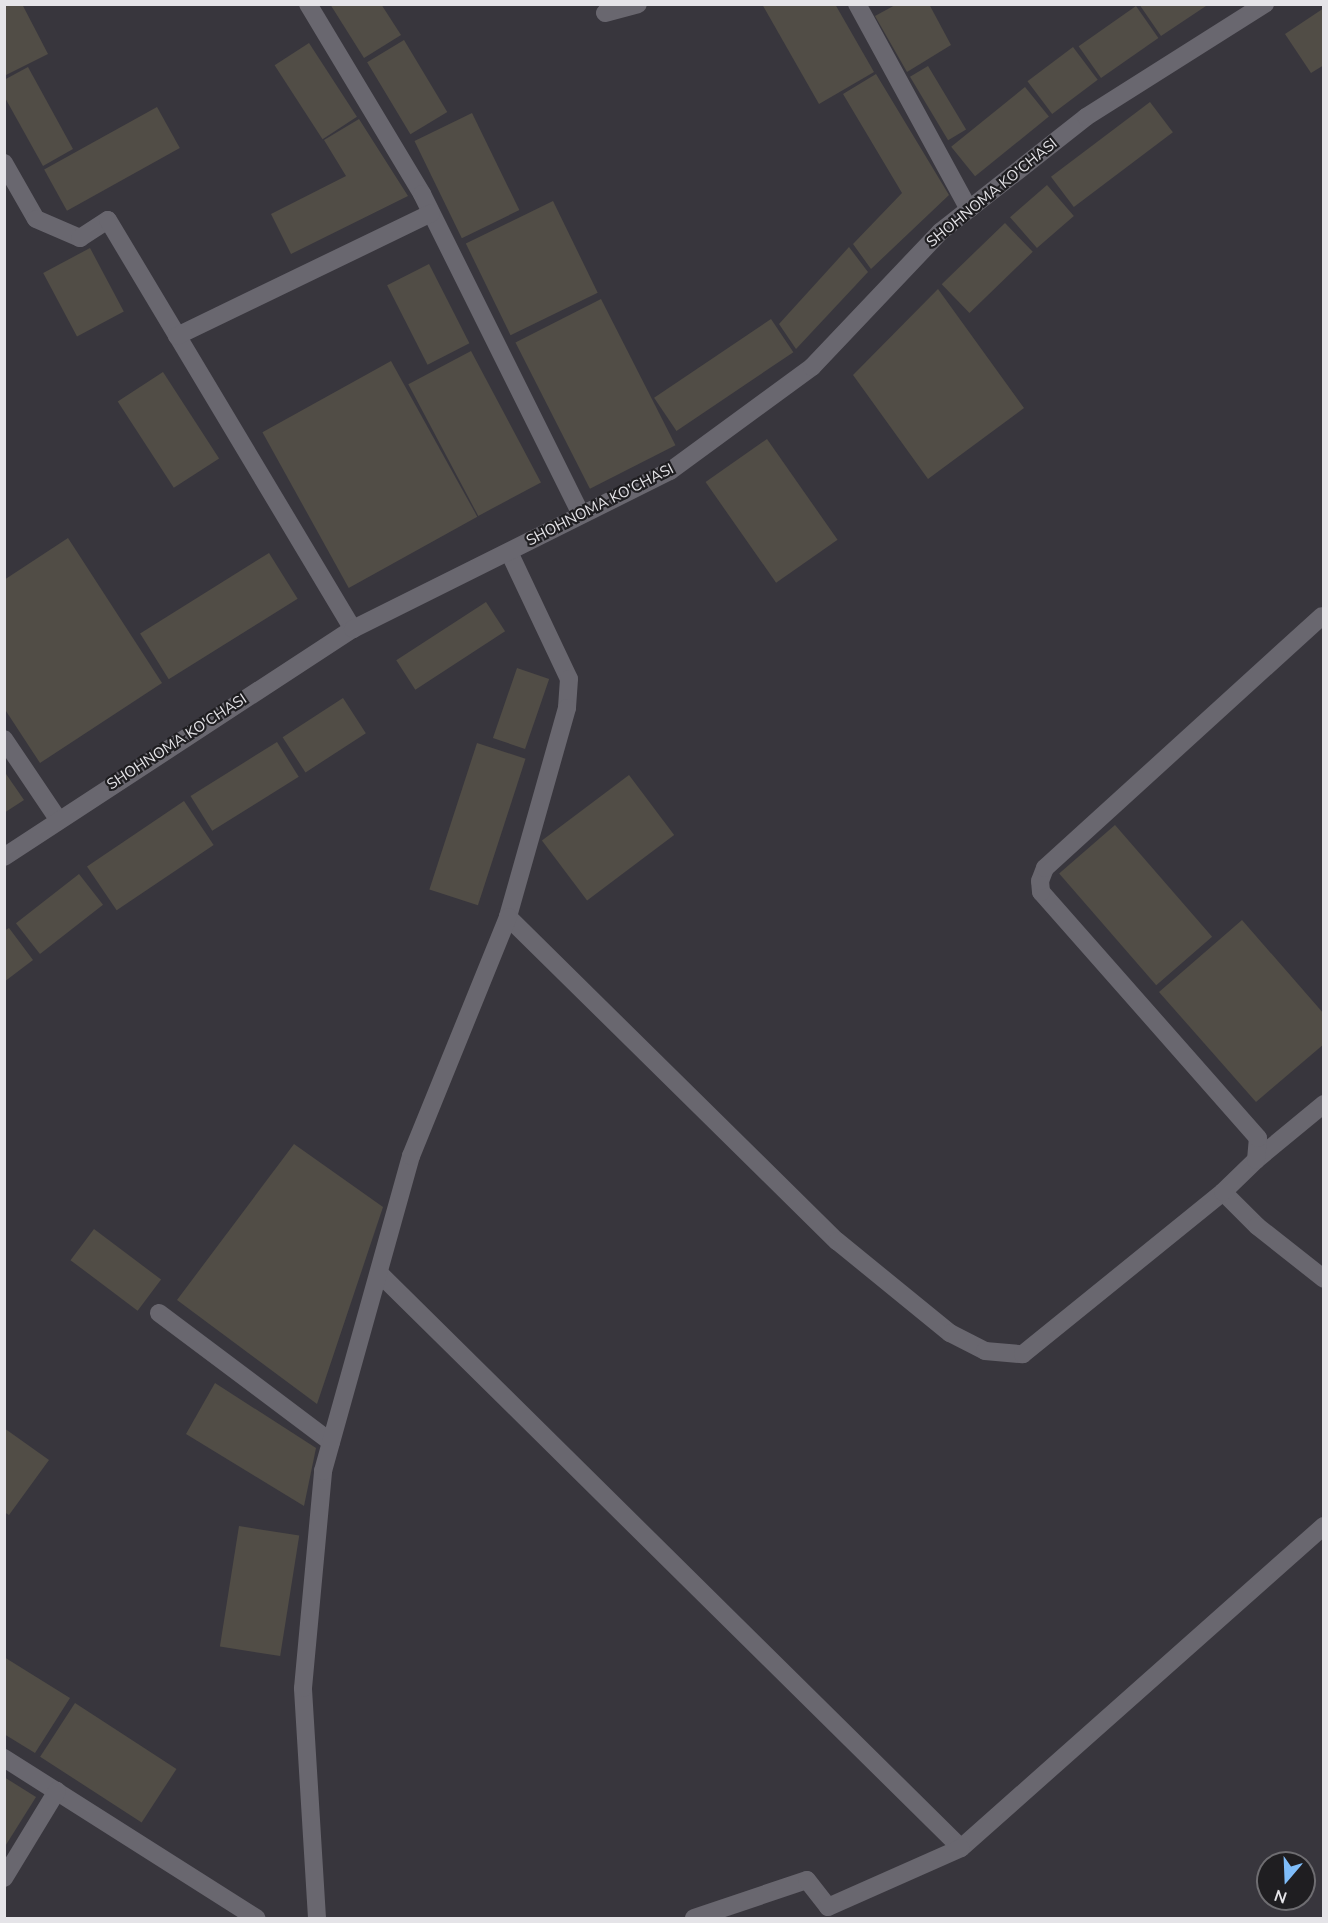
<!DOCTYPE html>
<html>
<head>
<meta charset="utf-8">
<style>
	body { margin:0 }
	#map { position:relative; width:1328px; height:1923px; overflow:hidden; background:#38363d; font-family:"Nunito Sans",sans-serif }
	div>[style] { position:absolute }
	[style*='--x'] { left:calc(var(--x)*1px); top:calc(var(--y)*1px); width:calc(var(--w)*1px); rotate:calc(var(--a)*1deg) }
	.building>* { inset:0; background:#514d46; transform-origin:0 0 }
	.street>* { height:18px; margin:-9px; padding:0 9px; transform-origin:9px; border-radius:9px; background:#69676f }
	span { translate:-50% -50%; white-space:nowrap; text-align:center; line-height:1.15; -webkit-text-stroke:4.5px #1f1e21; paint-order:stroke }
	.street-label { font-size:15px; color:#e5e4e8 }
	.frame { position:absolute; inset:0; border:6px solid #e5e4e8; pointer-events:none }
	.north { position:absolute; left:1256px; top:1851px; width:60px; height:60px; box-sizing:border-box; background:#1f1e21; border:2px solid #6e6d71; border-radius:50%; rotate:199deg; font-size:16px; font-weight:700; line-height:24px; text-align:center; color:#e5e4e8 }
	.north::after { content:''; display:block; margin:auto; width:21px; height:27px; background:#7fbdfa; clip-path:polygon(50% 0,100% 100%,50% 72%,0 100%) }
</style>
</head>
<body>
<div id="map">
	<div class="building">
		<div style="clip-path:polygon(4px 4px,22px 4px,48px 54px,4px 76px)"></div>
		<div style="clip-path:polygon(330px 4px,381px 4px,401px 35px,364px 58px)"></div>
		<div style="clip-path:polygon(762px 4px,835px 4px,874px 72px,819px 104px)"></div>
		<div style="clip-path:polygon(897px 4px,929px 4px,951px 45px,907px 72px,875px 16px)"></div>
		<div style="clip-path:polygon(1139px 4px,1209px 4px,1161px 36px)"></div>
		<div style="left:1136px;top:6px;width:39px;height:70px;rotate:55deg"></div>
		<div style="clip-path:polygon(1324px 8px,1324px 65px,1311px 73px,1285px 34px)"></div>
		<div style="left:404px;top:40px;width:84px;height:43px;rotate:59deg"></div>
		<div style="left:309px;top:43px;width:88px;height:41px;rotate:57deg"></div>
		<div style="left:1073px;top:47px;width:41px;height:57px;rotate:53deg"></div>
		<div style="left:928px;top:66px;width:74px;height:21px;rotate:59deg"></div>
		<div style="clip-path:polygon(28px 67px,73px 149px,43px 166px,4px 96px,4px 80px)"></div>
		<div style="clip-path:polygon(876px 74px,949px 195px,871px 269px,853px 244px,902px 193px,843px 94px)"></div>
		<div style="left:1025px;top:87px;width:38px;height:95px;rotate:51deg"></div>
		<div style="left:1150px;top:102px;width:38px;height:124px;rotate:53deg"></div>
		<div style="left:157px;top:107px;width:47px;height:129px;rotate:61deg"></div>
		<div style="left:472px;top:113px;width:108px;height:64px;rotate:64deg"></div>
		<div style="clip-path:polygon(359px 119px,408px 196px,291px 254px,271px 214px,346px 176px,324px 140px)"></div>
		<div style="left:1047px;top:185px;width:41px;height:49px;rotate:49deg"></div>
		<div style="left:553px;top:201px;width:102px;height:97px;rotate:64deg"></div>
		<div style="left:1005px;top:223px;width:40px;height:88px;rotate:46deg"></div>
		<div style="clip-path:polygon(849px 247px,868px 272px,796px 349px,779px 324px)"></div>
		<div style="left:90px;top:248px;width:72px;height:53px;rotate:62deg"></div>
		<div style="left:429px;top:264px;width:89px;height:47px;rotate:63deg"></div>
		<div style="clip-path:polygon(938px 289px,1024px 408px,928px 479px,853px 375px)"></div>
		<div style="left:601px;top:299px;width:164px;height:96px;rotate:63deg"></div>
		<div style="left:771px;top:319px;width:40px;height:141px;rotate:56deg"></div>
		<div style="left:471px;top:351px;width:149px;height:71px;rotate:62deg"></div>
		<div style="left:391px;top:361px;width:178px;height:147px;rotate:61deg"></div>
		<div style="left:163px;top:372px;width:103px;height:54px;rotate:57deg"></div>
		<div style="left:767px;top:439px;width:123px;height:75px;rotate:55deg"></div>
		<div style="clip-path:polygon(68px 538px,162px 683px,40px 763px,4px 708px,4px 580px)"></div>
		<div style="left:269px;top:553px;width:54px;height:152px;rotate:58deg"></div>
		<div style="left:486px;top:602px;width:35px;height:107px;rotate:57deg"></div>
		<div style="left:517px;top:668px;width:34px;height:74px;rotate:19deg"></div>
		<div style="left:343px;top:698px;width:42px;height:72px;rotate:57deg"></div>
		<div style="left:277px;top:742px;width:41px;height:102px;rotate:58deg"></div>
		<div style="left:477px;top:743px;width:51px;height:154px;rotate:18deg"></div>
		<div style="clip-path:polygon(4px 771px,24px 800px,4px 813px)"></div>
		<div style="left:629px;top:775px;width:75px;height:109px;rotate:53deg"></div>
		<div style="left:184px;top:801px;width:53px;height:117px;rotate:56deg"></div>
		<div style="left:1115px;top:825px;width:148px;height:74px;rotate:49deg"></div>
		<div style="left:79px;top:874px;width:39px;height:80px;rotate:52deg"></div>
		<div style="clip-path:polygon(1242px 920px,1324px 1014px,1324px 1044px,1256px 1102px,1159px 992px)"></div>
		<div style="clip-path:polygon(9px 928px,33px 960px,4px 982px,4px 931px)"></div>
		<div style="clip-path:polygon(294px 1144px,383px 1207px,317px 1404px,177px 1300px)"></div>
		<div style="left:94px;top:1229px;width:84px;height:39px;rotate:37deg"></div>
		<div style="clip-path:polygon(215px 1383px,316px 1448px,304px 1506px,186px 1434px)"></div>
		<div style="clip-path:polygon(4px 1428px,49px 1460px,9px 1515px,4px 1512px)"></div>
		<div style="left:239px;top:1526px;width:61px;height:122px;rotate:9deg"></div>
		<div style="clip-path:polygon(4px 1657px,70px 1698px,35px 1753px,4px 1734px)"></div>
		<div style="left:75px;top:1703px;width:121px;height:64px;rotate:33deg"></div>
		<div style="clip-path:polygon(4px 1777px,36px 1797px,4px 1848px)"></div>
	</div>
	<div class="street">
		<div style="--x:308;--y:4;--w:222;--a:59"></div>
		<div style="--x:422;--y:194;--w:357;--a:63.6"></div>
		<div style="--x:857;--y:4;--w:234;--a:61.4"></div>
		<div style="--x:605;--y:13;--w:34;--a:-15"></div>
		<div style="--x:4;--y:163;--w:64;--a:60.3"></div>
		<div style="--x:36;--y:219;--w:48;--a:23.4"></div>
		<div style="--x:80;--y:238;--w:33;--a:-33"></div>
		<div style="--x:108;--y:220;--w:477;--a:59.1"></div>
		<div style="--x:177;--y:336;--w:282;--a:-25.8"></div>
		<div style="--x:509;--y:552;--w:140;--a:64.7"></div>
		<div style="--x:569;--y:679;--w:29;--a:94"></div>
		<div style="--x:567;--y:708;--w:217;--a:105.8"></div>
		<div style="--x:508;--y:917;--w:462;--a:44.6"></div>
		<div style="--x:837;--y:1241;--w:146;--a:39.2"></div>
		<div style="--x:950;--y:1333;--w:39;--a:27"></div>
		<div style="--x:985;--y:1351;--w:38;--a:5"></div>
		<div style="--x:1023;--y:1354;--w:257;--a:-39"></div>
		<div style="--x:1223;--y:1192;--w:48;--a:45"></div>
		<div style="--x:1257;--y:1226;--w:85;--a:38.3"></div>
		<div style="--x:4;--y:739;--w:97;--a:56"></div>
		<div style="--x:4;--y:857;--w:417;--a:-33.2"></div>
		<div style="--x:353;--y:629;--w:354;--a:-26.5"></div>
		<div style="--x:670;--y:471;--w:176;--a:-36.2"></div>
		<div style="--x:812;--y:367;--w:186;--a:-46.5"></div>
		<div style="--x:940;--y:232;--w:186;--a:-38.2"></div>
		<div style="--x:1086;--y:117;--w:212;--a:-32.3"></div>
		<div style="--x:1256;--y:1160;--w:88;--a:-39.5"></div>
		<div style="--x:1223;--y:1192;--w:46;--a:-44.1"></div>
		<div style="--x:1256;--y:1160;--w:22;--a:-85"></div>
		<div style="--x:1258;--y:1138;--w:328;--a:-131.4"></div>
		<div style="--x:1041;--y:892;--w:11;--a:-95"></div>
		<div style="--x:1040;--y:881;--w:14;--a:-69"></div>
		<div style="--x:1045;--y:868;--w:374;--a:-42.3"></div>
		<div style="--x:379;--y:1273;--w:818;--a:44.65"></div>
		<div style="--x:961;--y:1848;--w:485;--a:-41.6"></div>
		<div style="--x:159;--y:1313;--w:215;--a:36.9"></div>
		<div style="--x:4;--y:1758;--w:299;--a:32.4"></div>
		<div style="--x:4;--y:1878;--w:102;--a:-58.7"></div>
		<div style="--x:317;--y:1918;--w:230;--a:-93.5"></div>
		<div style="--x:303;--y:1688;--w:218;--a:-84.7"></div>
		<div style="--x:323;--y:1471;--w:327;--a:-74.4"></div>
		<div style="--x:411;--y:1156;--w:258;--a:-67.9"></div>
		<div style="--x:694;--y:1918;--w:119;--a:-18.6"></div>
		<div style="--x:807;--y:1880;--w:34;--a:52"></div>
		<div style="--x:828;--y:1907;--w:145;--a:-23.9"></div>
	</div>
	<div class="street-label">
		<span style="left:992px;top:193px;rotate:-39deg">SHOHNOMA KO'CHASI</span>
		<span style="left:600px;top:505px;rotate:-27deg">SHOHNOMA KO'CHASI</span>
		<span style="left:177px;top:742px;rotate:-33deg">SHOHNOMA KO'CHASI</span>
	</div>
	<div class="frame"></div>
	<div class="north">N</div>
</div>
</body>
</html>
